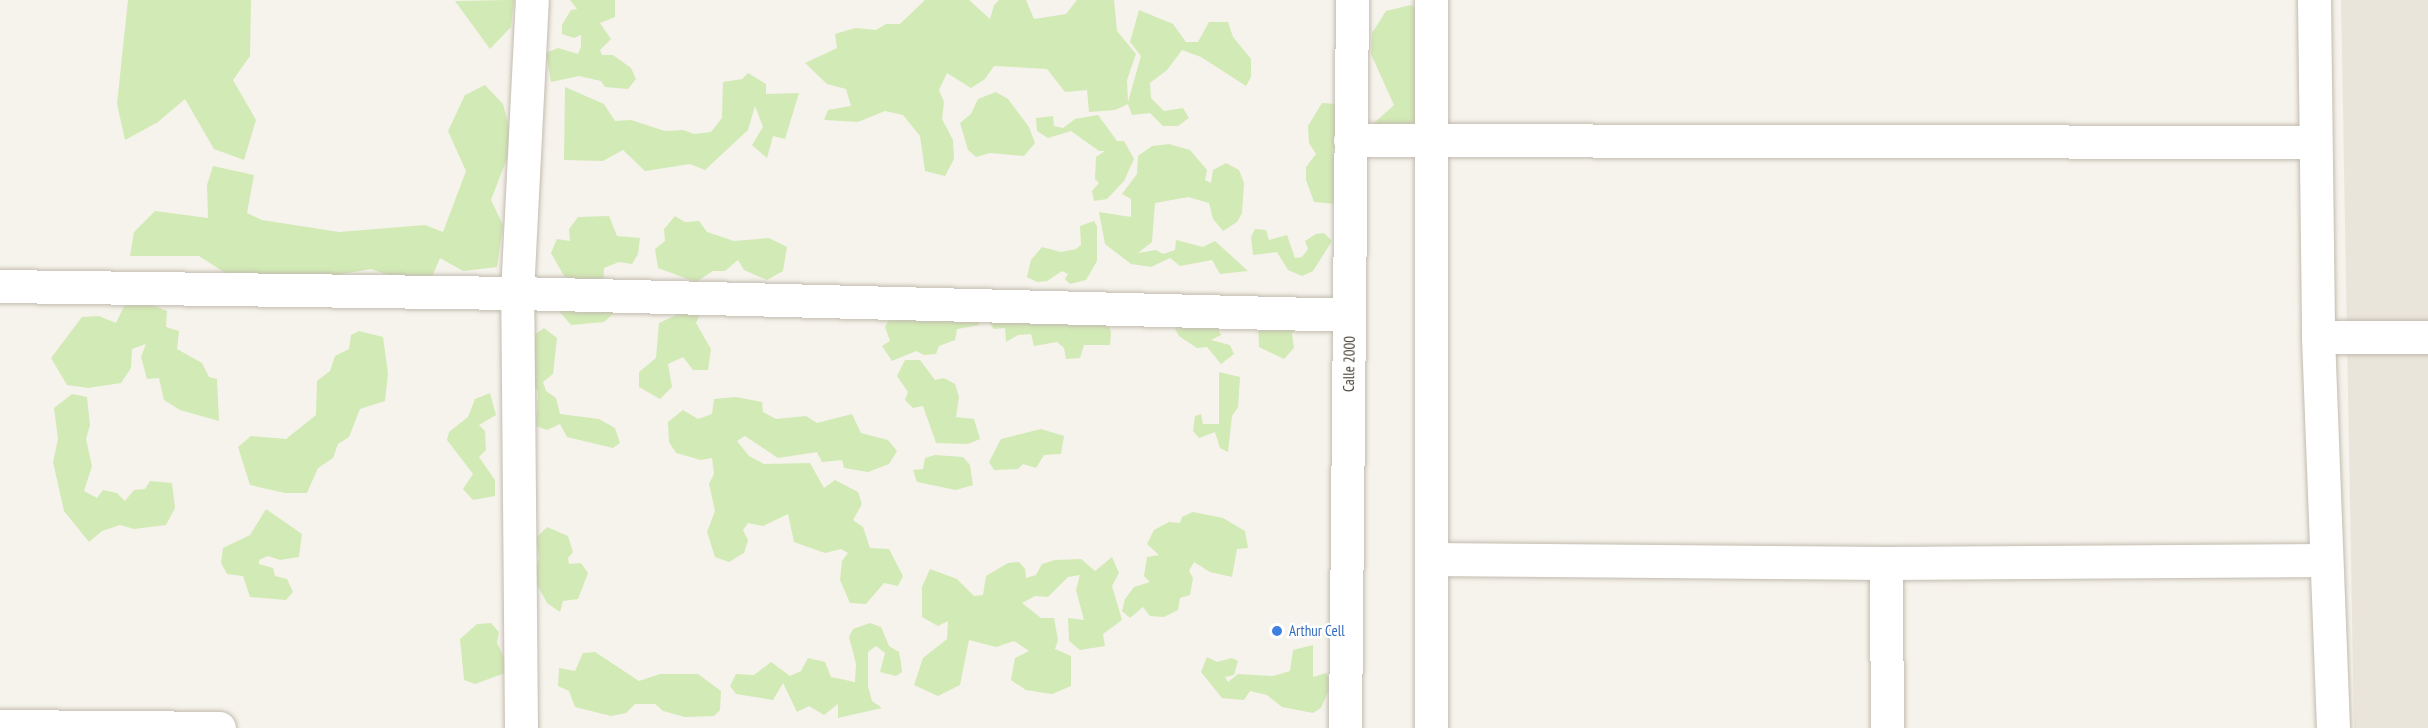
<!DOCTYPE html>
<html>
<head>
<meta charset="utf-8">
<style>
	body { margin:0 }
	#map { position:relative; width:2428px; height:728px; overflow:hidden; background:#f6f3ec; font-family:"PT Sans Narrow",sans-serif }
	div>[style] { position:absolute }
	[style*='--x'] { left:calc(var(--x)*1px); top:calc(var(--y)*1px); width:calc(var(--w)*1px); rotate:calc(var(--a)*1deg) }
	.residential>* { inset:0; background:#eae5da }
	.green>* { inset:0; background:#d2eab5 }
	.roads { filter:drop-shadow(0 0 2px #c2bbae) drop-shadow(0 0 2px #c2bbae) }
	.minor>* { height:33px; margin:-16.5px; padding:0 16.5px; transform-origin:16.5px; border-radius:16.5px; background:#fff }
	.tertiary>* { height:33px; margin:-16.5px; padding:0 16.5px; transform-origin:16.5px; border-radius:16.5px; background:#fff }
	.dots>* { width:16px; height:16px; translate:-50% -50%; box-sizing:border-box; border:3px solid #fff; border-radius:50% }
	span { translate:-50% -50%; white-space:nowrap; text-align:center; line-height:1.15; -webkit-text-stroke:4.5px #fff; paint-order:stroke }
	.street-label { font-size:15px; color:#4b4439 }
	.shop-label { font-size:15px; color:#366cbe }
	.left { translate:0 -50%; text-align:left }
</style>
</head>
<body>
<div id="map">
	<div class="residential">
		<div style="clip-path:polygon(2341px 0,2428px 0,2428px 728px,2354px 728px)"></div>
	</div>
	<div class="green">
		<div style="clip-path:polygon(128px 0,251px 0,250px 56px,233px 80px,256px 120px,244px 160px,214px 149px,185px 99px,158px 122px,125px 140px,117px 104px)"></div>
		<div style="clip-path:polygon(514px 0,511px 27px,490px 49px,455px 1px)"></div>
		<div style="clip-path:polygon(570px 0,615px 0,615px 17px,600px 23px,611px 39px,600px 50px,602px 55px,613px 55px,631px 68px,636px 79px,628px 89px,605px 87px,601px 81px,579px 76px,551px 82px,546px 53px,558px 48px,578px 54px,581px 47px,581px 35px,574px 38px,562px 34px,562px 25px,571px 10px,577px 9px)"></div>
		<div style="clip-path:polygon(925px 0,969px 0,990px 19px,994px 5px,999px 0,1026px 0,1034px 19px,1066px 14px,1077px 0,1114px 0,1117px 31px,1136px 54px,1127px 80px,1128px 102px,1141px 56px,1130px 42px,1139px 10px,1173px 24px,1186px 42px,1198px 42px,1209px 22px,1228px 22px,1233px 37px,1251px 59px,1251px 77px,1246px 86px,1201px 57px,1182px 50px,1167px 70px,1150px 83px,1151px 98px,1164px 111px,1183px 108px,1189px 118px,1178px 126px,1163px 126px,1150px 113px,1132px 115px,1128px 104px,1115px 110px,1089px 112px,1087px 90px,1065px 92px,1047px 69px,994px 66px,985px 79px,971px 88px,947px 73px,939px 90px,944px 102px,942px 119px,953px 140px,954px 159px,945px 176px,925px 171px,920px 136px,903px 115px,885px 111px,858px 122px,824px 120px,828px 110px,851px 106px,846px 89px,827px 84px,805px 63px,837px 48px,835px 34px,855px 28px,876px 30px,886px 24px,900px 24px)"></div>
		<div style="clip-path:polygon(1411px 5px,1428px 16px,1430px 127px,1373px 124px,1394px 105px,1371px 54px,1372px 33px,1386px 11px)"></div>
		<div style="clip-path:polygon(748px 73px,766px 84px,766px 94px,799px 93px,785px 139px,773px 136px,767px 158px,752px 145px,763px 127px,755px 106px,748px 130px,705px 170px,690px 164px,645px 171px,623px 150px,603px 161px,564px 160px,565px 87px,604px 104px,615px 121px,631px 120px,665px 131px,683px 130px,694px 134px,711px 132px,722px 118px,723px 82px,742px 79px)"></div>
		<div style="clip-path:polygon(485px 85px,503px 104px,513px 143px,491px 200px,503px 225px,497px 267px,463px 271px,440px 258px,420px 305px,395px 286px,388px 275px,371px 269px,325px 277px,230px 276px,199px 256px,130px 256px,134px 232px,155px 211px,208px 218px,207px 185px,213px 166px,254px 175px,247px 213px,262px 220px,339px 232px,425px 225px,443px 232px,466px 171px,448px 131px,465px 95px)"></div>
		<div style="clip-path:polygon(996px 92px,1008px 99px,1029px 127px,1035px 143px,1024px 156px,990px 153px,976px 157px,968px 150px,960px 123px,971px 114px,978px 99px)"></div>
		<div style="clip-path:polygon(1322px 103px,1338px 104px,1337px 150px,1332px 149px,1338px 164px,1337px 204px,1314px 202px,1306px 180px,1306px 167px,1316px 154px,1309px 143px,1308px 126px)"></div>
		<div style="clip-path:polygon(1098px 115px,1117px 141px,1124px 141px,1134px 159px,1124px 181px,1107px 199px,1094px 201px,1092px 191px,1099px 183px,1095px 179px,1096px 157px,1105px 151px,1099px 151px,1071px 131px,1048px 138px,1037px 131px,1036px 118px,1053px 116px,1054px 126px,1063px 128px,1075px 119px)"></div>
		<div style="clip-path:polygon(1169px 144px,1190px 150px,1207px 170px,1205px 180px,1211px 183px,1213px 170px,1226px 163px,1239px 170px,1244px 183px,1242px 213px,1237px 222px,1223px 231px,1213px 219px,1209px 203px,1188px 197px,1155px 203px,1152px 242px,1138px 253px,1156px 250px,1163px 254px,1175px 250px,1176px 240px,1203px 247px,1215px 241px,1248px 271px,1220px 274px,1212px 260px,1180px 266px,1170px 258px,1151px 267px,1131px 264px,1105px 244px,1099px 212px,1131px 217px,1131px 199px,1122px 194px,1137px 174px,1138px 156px,1152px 146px)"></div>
		<div style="clip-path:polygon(609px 216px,617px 236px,640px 238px,638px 254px,632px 264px,619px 262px,604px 268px,603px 289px,613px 314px,604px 322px,571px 325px,559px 311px,566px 292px,576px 282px,564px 276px,551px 253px,557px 239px,570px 241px,569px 229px,578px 217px)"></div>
		<div style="clip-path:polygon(675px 216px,685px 222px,699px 221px,707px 232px,734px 241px,769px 238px,787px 247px,783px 271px,767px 280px,744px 270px,738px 260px,725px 271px,713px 271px,696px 282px,658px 268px,655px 249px,665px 241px,664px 229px)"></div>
		<div style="clip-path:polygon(1094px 221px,1097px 226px,1097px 261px,1086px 280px,1070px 284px,1065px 279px,1068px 274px,1062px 271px,1047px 281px,1037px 282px,1027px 277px,1031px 260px,1042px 247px,1061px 252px,1076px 249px,1081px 245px,1080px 226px)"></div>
		<div style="clip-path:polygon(1255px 229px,1266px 230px,1269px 240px,1287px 235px,1295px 258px,1302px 257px,1308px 249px,1305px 241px,1316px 234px,1324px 233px,1332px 241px,1313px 271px,1302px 276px,1288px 270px,1277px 252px,1253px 255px,1251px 237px)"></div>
		<div style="clip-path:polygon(126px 302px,147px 303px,167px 311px,166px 327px,179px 331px,177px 349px,202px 363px,209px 377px,217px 379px,219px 421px,180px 410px,164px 400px,159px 378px,147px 379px,141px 357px,146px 344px,132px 349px,131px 368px,121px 383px,88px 388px,67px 385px,51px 358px,82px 317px,99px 316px,116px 323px)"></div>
		<div style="clip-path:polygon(683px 312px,701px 312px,696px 323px,711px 349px,708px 370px,693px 370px,683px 357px,668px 364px,672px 387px,660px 399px,639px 387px,639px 372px,656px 358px,659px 323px)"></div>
		<div style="clip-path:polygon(1064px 313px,1105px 318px,1111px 332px,1110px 345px,1084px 345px,1080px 358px,1066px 359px,1064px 348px,1057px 342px,1034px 346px,1031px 334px,1018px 335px,1006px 342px,1005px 328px,994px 329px,985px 317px,1047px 324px)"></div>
		<div style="clip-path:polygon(891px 316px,977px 321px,980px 325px,957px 329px,955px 340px,939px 346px,936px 354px,924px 355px,916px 351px,892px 361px,882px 346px,890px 341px,885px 327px)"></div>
		<div style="clip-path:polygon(1185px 317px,1214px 319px,1221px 335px,1211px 340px,1230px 345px,1234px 354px,1221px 364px,1207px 347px,1197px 348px,1179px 336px,1175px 329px)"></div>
		<div style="clip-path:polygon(1258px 320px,1297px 323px,1292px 334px,1294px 348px,1284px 359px,1259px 347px)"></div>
		<div style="clip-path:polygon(544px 328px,557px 338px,553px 374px,543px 382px,546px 391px,556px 398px,560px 414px,599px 419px,615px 428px,620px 443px,613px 448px,567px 437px,560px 424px,547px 430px,536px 426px,538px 393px,531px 375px,533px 336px)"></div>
		<div style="clip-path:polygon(359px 331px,383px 337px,388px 373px,385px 401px,360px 409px,349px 437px,338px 444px,333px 458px,318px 468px,307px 493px,285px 493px,250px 485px,238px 447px,251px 436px,286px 439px,316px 415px,317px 381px,330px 371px,335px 356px,349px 349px,351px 335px)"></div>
		<div style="clip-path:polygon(905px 360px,920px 360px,935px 380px,944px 378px,955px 384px,959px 397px,956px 417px,974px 419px,980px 439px,968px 444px,936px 443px,923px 406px,913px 408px,905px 400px,908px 392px,897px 376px)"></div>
		<div style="clip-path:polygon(1219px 372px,1240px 377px,1238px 407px,1232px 416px,1228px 452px,1220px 448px,1215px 432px,1199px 438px,1193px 431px,1195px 416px,1201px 414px,1203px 424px,1219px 424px)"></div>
		<div style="clip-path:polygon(490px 393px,496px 415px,479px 425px,485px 431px,486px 450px,479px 457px,495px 480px,495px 496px,473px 500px,463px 489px,473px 474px,447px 440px,449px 432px,468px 417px,475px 399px)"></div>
		<div style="clip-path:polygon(72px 394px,87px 397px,90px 425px,86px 439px,92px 466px,84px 491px,97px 498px,103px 490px,117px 493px,125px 501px,134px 490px,145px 489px,150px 481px,172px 483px,175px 508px,166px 525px,134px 529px,120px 525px,102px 531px,89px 542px,64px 511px,53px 462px,58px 439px,54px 408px)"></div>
		<div style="clip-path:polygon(736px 397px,762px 402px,763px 412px,776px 419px,806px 416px,817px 423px,852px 414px,861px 433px,888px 440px,897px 451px,889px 464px,868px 472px,844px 468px,842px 460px,822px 462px,817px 452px,778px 458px,745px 436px,737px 441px,749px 456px,764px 464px,810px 463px,824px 488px,835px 480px,858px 492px,862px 504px,853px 520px,863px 527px,870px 548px,889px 549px,903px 576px,898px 586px,884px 583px,866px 604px,850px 603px,840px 580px,842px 561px,848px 553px,841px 549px,825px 553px,794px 542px,788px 514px,763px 526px,748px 523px,743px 530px,748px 540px,744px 553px,729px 562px,715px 557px,707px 532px,715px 511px,709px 484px,714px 474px,712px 458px,701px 460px,676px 453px,669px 442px,668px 422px,683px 410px,698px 419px,712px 414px,714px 399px)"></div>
		<div style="clip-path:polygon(1041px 429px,1064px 436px,1061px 454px,1044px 455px,1036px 468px,1023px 464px,1018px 469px,994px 470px,989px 462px,1001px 439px)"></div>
		<div style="clip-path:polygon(935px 455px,963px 457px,970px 465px,973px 485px,956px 490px,917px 482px,913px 470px,923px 469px,925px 458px)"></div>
		<div style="clip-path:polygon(266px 509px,302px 534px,299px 557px,280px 560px,268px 556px,259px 560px,259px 564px,273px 568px,275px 576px,287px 579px,293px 592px,286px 600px,250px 597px,243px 576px,227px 574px,221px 563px,223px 548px,250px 535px)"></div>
		<div style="clip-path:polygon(1193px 512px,1223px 518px,1245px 531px,1248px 548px,1237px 549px,1232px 577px,1210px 572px,1194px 562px,1189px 571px,1193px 578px,1190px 595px,1180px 598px,1178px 610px,1164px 617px,1150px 616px,1143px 607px,1130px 618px,1122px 611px,1125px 599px,1134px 587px,1150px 582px,1144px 576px,1147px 557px,1159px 555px,1147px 544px,1154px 530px,1169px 522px,1180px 523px,1182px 517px)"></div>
		<div style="clip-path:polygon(547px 527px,568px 536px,573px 552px,568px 558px,569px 564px,581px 563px,588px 573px,578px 599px,563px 601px,560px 612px,547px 603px,533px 577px,539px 558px,536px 538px)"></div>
		<div style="clip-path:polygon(1112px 557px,1119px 573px,1112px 586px,1122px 620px,1103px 634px,1105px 646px,1080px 650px,1069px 641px,1068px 618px,1084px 620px,1076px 590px,1080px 575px,1068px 577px,1048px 597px,1035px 596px,1022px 603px,1041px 618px,1054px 618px,1058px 640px,1055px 649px,1071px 656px,1071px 686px,1052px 694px,1026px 690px,1011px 680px,1015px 658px,1029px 651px,1014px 641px,996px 647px,969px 640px,960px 685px,938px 696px,914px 685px,923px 658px,947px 639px,948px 621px,938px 626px,922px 617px,922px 587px,930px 569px,957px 579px,974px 596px,983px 595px,986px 576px,1008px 563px,1019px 562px,1025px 569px,1026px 578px,1036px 575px,1042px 564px,1055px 560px,1081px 559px,1095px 571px)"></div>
		<div style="clip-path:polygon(491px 623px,499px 632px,497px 643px,506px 662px,505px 673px,475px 684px,464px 680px,460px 639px,477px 624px)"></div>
		<div style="clip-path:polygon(870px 623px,881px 627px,889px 646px,899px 652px,901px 663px,902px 672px,896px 676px,880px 672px,885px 653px,876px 646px,868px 652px,868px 686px,872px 701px,882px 708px,838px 718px,838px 704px,824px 715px,809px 706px,797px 712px,783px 683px,773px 700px,736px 694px,730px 686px,736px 674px,754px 675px,771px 662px,790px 676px,801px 671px,808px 658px,825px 662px,831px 677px,855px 682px,856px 664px,849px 637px,853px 629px)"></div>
		<div style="clip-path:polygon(1313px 645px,1313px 677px,1326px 673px,1332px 683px,1321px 708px,1313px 713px,1282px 707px,1267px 695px,1250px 691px,1244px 700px,1222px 698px,1201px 672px,1207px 657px,1217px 662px,1232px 658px,1238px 661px,1234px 675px,1225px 677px,1228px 682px,1238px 674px,1273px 676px,1290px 671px,1293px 650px)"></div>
		<div style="clip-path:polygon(595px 652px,639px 681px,660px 674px,698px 674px,721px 691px,720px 710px,714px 716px,685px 717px,663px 711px,655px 704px,635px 704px,626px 713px,611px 716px,575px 707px,569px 691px,558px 686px,559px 668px,575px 671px,583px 653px)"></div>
	</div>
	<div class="roads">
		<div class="minor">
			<div style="--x:2314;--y:0;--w:337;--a:89.3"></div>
			<div style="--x:2318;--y:337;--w:391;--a:87.8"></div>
			<div style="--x:1350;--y:140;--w:964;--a:0.12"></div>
			<div style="--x:0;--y:286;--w:517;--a:0.78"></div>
			<div style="--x:517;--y:293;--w:832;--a:1.51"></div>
			<div style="--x:2318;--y:337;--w:110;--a:0"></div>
			<div style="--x:1431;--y:559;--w:455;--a:0.5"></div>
			<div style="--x:1886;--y:563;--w:439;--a:-0.4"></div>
			<div style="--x:1886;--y:563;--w:165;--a:89.7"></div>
			<div style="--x:0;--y:726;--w:219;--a:0.5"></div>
			<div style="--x:521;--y:728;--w:435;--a:-90.5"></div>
			<div style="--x:517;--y:293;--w:293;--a:-87.1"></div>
		</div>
		<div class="tertiary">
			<div style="--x:1345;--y:728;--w:728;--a:-89.45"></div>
			<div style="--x:1431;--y:728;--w:728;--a:-90"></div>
		</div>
	</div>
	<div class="dots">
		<div style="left:1277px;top:631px;background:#3f7fe0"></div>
	</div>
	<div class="street-label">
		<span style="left:1349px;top:364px;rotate:-89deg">Calle 2000</span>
	</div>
	<div class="shop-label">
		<span class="left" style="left:1289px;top:631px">Arthur Cell</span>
	</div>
</div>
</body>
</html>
